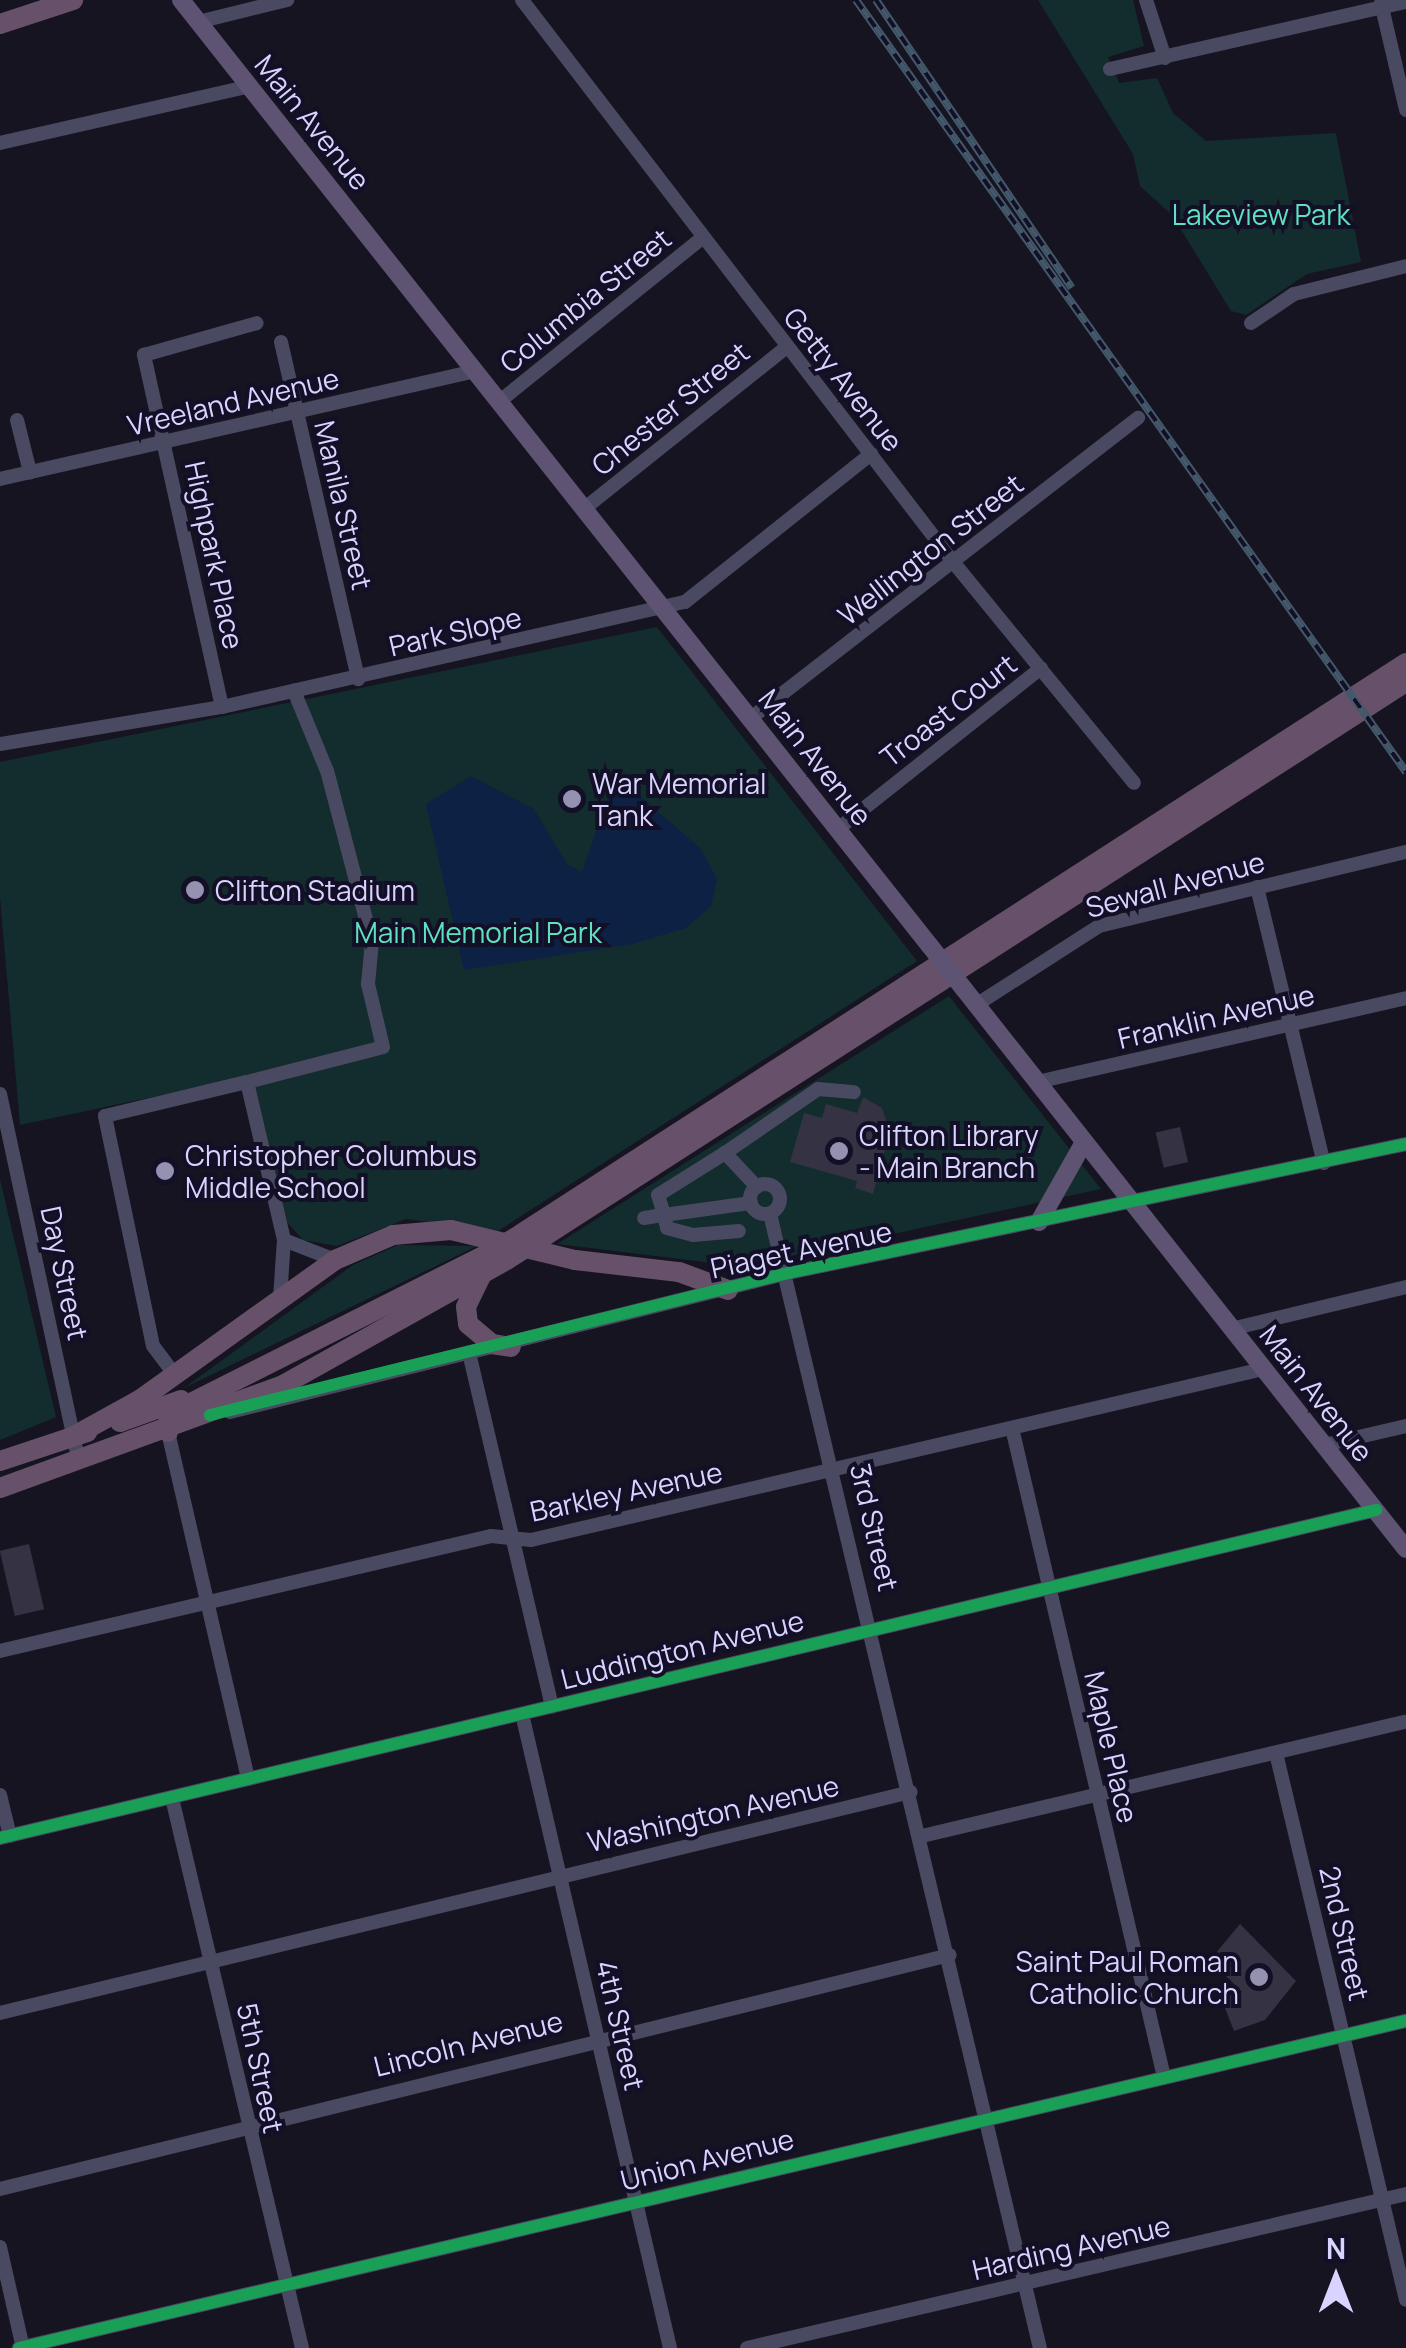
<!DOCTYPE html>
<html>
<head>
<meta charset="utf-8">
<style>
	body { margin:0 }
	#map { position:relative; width:1406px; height:2348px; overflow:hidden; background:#161421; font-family:Manrope,sans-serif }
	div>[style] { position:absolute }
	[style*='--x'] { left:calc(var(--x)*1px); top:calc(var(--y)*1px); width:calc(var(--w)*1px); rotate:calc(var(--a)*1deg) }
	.green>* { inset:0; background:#132c2d }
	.water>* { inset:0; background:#0d2144 }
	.building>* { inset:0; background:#343243; transform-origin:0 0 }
	.minor>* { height:14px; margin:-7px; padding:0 7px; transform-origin:7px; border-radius:7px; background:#4a4962 }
	.minor>.ring { margin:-7px; padding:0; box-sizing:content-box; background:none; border:14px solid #4a4962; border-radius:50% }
	.major>* { height:18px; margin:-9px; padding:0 9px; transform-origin:9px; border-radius:9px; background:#5e5373 }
	.highway>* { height:20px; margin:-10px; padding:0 10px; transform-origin:10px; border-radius:10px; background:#67516a }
	.rail>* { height:8px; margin-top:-4px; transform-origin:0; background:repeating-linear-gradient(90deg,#130f26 0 11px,#43596b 0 22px); box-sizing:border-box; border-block:2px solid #43596b }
	.major-bridge>* { height:18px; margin:-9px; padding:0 9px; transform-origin:9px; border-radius:9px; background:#5e5373 }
	.highway-bridge>* { height:20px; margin:-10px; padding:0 10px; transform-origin:10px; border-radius:10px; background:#67516a }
	.cycleway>* { height:12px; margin:-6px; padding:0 6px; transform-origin:6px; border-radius:6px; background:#1a9f57 }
	.dots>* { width:28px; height:28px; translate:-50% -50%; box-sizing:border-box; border:5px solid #130f26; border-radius:50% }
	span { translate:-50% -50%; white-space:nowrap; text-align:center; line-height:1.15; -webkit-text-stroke:8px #130f26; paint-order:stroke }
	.street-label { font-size:28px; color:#d9d4ff }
	.park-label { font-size:28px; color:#5fe0c0 }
	.poi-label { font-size:28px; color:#d9d4ff }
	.left { translate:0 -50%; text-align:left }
	.right { translate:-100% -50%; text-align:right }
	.north { position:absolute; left:1286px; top:2228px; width:100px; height:100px; -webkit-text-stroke:8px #130f26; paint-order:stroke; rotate:0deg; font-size:28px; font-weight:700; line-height:40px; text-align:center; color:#d9d4ff }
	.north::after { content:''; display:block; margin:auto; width:35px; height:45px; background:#d9d4ff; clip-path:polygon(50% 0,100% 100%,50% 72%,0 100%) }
</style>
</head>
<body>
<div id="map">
	<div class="green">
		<div style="clip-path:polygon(1038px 0,1133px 0,1144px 46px,1108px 57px,1119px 83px,1157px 78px,1173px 113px,1206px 141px,1336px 133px,1361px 262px,1307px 274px,1246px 315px,1231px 311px,1172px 215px,1140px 186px,1133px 154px)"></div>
		<div style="clip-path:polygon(657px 627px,917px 961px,498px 1231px,406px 1219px,337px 1246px,303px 1240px,287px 1222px,252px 1076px,20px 1125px,0 898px,0 762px)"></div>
		<div style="clip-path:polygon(949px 996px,1101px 1189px,768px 1261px,713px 1263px,557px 1244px)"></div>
		<div style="clip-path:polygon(0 1179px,56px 1417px,0 1440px)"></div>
		<div style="clip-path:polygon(398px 1245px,477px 1246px,184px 1388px,353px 1265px)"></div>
	</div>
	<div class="water">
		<div style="clip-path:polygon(471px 776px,534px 809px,567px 864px,582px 872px,609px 794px,634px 791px,701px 849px,717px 879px,711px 906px,686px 928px,632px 944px,464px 970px,426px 804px)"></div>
	</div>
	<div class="building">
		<div style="clip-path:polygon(863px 1097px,882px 1108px,890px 1131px,873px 1194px,855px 1188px,857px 1181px,790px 1162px,804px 1113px,822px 1118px,826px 1104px,857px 1113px)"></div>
		<div style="left:1180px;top:1127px;width:36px;height:25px;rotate:77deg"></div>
		<div style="left:29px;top:1544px;width:67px;height:30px;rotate:77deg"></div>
		<div style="clip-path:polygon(1240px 1924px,1296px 1981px,1265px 2020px,1234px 2031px,1221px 1998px,1242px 1992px,1210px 1960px)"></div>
	</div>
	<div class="minor">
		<div style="--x:522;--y:0;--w:710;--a:52.5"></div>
		<div style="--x:954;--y:563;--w:284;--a:50.7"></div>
		<div style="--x:1146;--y:0;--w:61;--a:71.9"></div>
		<div style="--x:1381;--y:3;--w:110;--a:76.8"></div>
		<div style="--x:198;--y:22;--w:92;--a:-13.9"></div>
		<div style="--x:1110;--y:69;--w:303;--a:-12.8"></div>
		<div style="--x:0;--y:143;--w:256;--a:-12.8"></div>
		<div style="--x:1251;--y:323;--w:52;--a:-34"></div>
		<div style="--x:1294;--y:294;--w:115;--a:-14"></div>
		<div style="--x:281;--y:342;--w:346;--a:77.1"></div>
		<div style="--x:500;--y:401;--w:260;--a:-38.9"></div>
		<div style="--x:17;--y:420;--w:54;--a:76"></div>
		<div style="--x:0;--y:479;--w:488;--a:-12.8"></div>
		<div style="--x:585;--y:508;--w:258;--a:-38.6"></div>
		<div style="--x:222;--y:707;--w:361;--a:-102.5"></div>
		<div style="--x:144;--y:355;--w:117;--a:-15.8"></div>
		<div style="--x:751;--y:718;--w:490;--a:-37.8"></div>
		<div style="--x:0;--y:744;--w:225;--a:-9.5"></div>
		<div style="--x:222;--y:707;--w:475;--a:-12.8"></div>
		<div style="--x:685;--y:602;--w:238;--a:-38.5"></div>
		<div style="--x:838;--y:829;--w:259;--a:-38.4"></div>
		<div style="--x:1257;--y:887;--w:284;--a:76.4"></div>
		<div style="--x:976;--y:1005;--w:146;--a:-32.7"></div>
		<div style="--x:1099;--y:926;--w:316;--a:-13.6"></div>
		<div style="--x:247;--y:1082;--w:140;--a:-14.4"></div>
		<div style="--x:383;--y:1047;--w:65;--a:-103.4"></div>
		<div style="--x:368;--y:984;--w:42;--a:-84.6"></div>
		<div style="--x:372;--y:942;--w:177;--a:-104.7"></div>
		<div style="--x:327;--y:771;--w:87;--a:-112.4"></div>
		<div style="--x:1037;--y:1082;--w:378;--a:-12.8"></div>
		<div style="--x:0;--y:1094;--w:376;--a:77.9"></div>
		<div style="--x:725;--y:1153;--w:79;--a:147.9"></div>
		<div style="--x:658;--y:1195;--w:21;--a:73"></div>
		<div style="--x:664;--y:1215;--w:88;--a:-7.9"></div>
		<div class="ring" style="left:750px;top:1184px;width:16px;height:16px"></div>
		<div style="--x:757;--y:1187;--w:47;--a:-133.3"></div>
		<div style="--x:725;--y:1153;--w:113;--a:-34.5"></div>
		<div style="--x:818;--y:1089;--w:36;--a:5"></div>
		<div style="--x:770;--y:1214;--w:1166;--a:76.61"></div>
		<div style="--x:644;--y:1218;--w:20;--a:-9"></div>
		<div style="--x:664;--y:1215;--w:13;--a:77"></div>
		<div style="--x:667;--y:1228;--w:27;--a:15"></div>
		<div style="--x:693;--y:1235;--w:46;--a:-5"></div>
		<div style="--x:280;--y:1298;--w:58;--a:-86.1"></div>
		<div style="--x:1231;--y:1329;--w:180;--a:-13.5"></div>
		<div style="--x:470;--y:1357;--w:359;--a:76.8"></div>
		<div style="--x:175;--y:1375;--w:36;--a:-127"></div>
		<div style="--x:153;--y:1346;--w:235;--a:-101.8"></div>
		<div style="--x:105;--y:1116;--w:146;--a:-13.5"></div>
		<div style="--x:247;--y:1082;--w:162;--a:76.8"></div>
		<div style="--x:284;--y:1240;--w:55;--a:21.4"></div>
		<div style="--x:230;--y:1412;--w:575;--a:-13.99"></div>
		<div style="--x:788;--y:1273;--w:631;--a:-11.79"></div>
		<div style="--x:1012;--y:1428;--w:667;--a:76.82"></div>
		<div style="--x:168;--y:1432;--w:356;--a:77"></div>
		<div style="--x:1324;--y:1445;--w:84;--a:-13"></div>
		<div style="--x:0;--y:1651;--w:504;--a:-13.18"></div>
		<div style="--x:491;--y:1536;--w:40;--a:5.7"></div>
		<div style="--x:531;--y:1540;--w:752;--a:-13.15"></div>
		<div style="--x:522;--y:1714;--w:651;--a:76.86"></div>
		<div style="--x:1276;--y:1753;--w:562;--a:76.63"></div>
		<div style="--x:0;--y:1795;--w:42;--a:76.3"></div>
		<div style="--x:172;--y:1798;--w:565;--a:76.7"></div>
		<div style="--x:922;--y:1836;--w:497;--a:-13.3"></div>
		<div style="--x:0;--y:1838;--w:1415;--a:-13.41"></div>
		<div style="--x:0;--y:2013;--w:937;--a:-13.64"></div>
		<div style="--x:0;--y:2189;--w:978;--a:-13.84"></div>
		<div style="--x:0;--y:2247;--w:104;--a:77.2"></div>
		<div style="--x:19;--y:2348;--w:1425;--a:-13.27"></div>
		<div style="--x:747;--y:2348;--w:677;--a:-13.15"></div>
	</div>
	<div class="major">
		<div style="--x:181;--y:0;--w:1207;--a:51.63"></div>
		<div style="--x:964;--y:989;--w:713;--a:51.72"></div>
		<div style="--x:1039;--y:1222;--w:92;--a:-60.6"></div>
	</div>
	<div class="highway">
		<div style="--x:0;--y:24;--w:77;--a:-18.2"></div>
		<div style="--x:521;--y:1234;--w:1053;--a:-32.83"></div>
		<div style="--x:540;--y:1239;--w:1030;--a:-32.75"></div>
		<div style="--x:481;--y:1276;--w:34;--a:116"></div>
		<div style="--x:466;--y:1307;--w:17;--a:83"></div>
		<div style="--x:468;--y:1324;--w:31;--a:40"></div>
		<div style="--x:492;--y:1344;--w:19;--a:9"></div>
		<div style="--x:120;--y:1422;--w:65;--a:-19.8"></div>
		<div style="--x:168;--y:1432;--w:16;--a:-86"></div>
		<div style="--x:169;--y:1416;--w:14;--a:-34"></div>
		<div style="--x:181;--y:1408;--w:343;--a:-26.7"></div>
		<div style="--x:74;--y:1436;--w:77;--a:-28.9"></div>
		<div style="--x:141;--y:1399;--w:239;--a:-35.6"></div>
		<div style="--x:335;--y:1260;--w:63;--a:-23.3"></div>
		<div style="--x:393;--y:1235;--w:58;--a:-4.9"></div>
		<div style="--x:451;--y:1230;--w:128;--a:13.6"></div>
		<div style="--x:575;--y:1260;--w:105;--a:6.6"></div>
		<div style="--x:679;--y:1272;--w:52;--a:20.2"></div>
		<div style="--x:0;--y:1461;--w:92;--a:-18.4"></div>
		<div style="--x:0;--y:1488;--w:301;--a:-20"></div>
		<div style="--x:283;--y:1385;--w:258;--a:-29.2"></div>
	</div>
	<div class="rail">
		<div style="--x:856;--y:0;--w:948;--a:54.53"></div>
		<div style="--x:876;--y:0;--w:348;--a:55.8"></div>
	</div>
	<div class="major-bridge">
		<div style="--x:930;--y:946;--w:55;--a:51.7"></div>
	</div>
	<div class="highway-bridge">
		<div style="--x:487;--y:1254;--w:39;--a:-30"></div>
		<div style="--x:508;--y:1259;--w:38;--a:-32"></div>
	</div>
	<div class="cycleway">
		<div style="--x:210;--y:1415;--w:595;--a:-13.8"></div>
		<div style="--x:788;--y:1273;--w:631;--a:-11.79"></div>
		<div style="--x:0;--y:1838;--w:1415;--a:-13.41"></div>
		<div style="--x:19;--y:2348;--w:1425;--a:-13.27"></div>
	</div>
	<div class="dots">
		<div style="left:572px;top:799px;background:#9591b1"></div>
		<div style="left:195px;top:890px;background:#9591b1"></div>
		<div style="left:839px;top:1151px;background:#9591b1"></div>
		<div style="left:165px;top:1171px;background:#9591b1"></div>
		<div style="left:1259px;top:1977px;background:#9591b1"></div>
	</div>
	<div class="street-label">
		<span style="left:313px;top:122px;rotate:51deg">Main Avenue</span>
		<span style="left:585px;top:300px;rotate:-39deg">Columbia Street</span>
		<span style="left:844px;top:379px;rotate:52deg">Getty Avenue</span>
		<span style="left:233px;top:401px;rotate:-13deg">Vreeland Avenue</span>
		<span style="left:670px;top:408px;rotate:-39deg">Chester Street</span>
		<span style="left:344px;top:505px;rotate:77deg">Manila Street</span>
		<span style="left:930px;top:549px;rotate:-38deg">Wellington Street</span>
		<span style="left:215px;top:555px;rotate:78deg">Highpark Place</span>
		<span style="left:455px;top:631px;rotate:-13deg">Park Slope</span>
		<span style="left:948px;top:710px;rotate:-38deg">Troast Court</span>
		<span style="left:816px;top:757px;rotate:52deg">Main Avenue</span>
		<span style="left:1175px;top:884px;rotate:-15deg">Sewall Avenue</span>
		<span style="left:1216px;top:1016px;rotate:-13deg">Franklin Avenue</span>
		<span style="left:801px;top:1249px;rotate:-12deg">Piaget Avenue</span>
		<span style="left:65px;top:1273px;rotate:78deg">Day Street</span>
		<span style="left:1317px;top:1393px;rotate:52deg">Main Avenue</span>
		<span style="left:626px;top:1491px;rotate:-12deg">Barkley Avenue</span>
		<span style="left:875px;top:1527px;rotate:77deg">3rd Street</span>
		<span style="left:682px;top:1649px;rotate:-14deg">Luddington Avenue</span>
		<span style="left:1112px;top:1747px;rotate:77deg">Maple Place</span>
		<span style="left:713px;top:1813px;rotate:-13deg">Washington Avenue</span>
		<span style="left:1345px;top:1933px;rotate:77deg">2nd Street</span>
		<span style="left:621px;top:2025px;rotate:77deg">4th Street</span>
		<span style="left:468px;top:2043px;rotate:-14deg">Lincoln Avenue</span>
		<span style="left:261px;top:2068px;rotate:78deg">5th Street</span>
		<span style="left:707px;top:2159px;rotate:-14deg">Union Avenue</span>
		<span style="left:1071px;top:2247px;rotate:-13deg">Harding Avenue</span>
	</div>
	<div class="park-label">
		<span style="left:1261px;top:214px">Lakeview Park</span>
		<span style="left:478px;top:932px">Main Memorial Park</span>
	</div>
	<div class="poi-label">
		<span class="left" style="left:592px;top:799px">War Memorial<br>Tank</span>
		<span class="left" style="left:215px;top:890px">Clifton Stadium</span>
		<span class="left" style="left:859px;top:1151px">Clifton Library<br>- Main Branch</span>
		<span class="left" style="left:185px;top:1171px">Christopher Columbus<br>Middle School</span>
		<span class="right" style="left:1239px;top:1977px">Saint Paul Roman<br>Catholic Church</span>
	</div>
	<div class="north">N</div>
</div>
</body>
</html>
